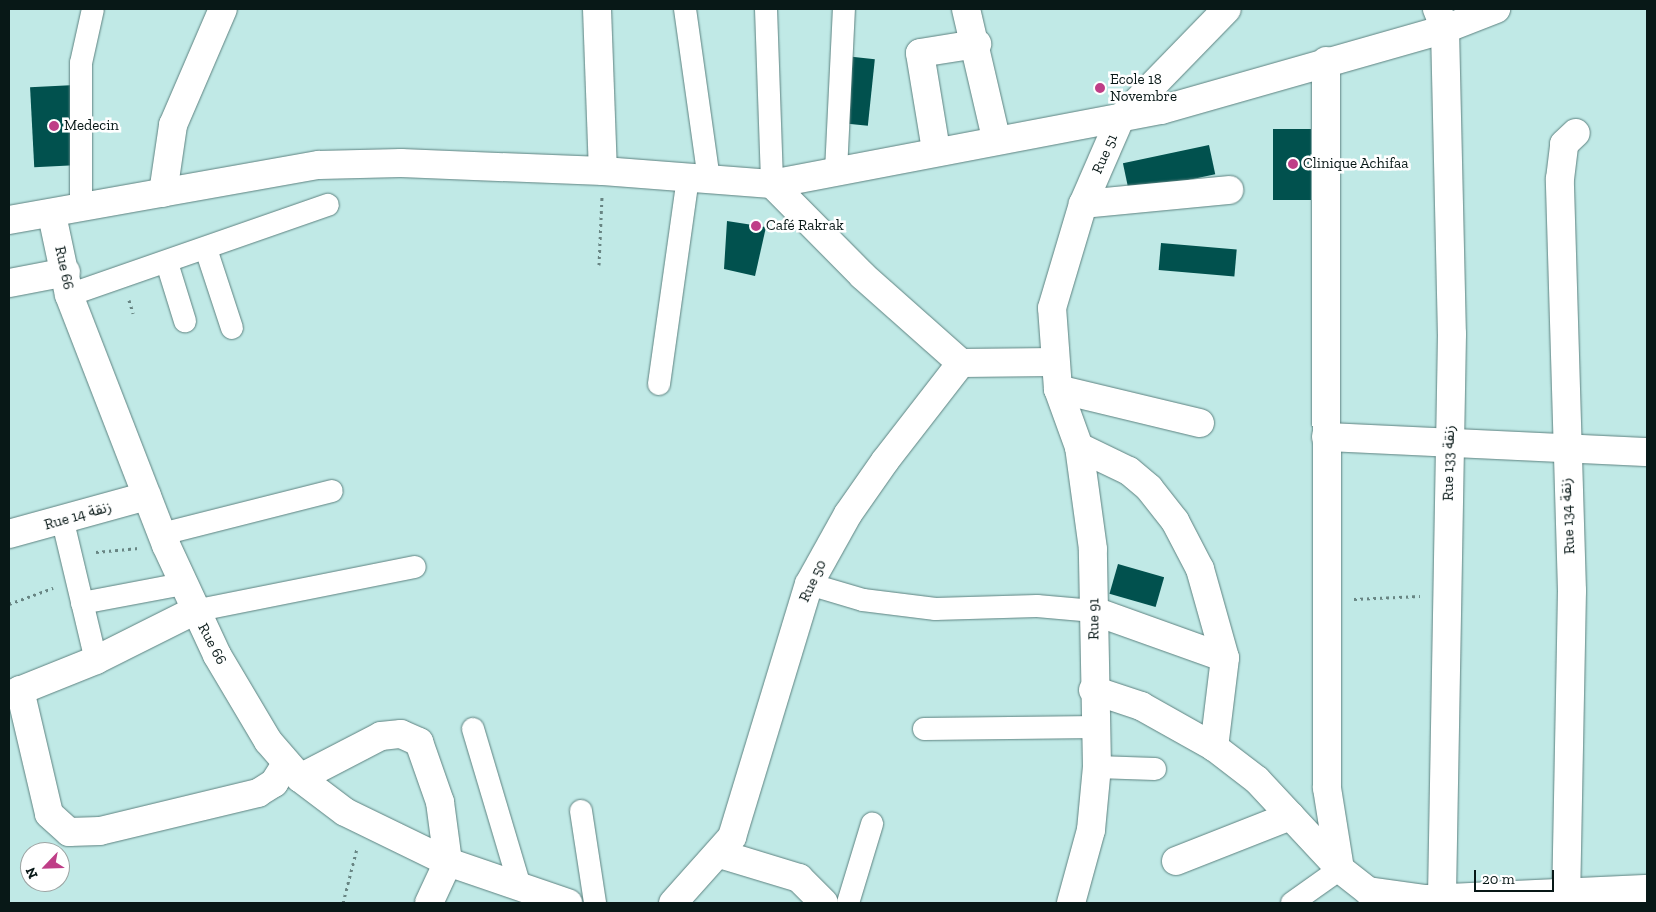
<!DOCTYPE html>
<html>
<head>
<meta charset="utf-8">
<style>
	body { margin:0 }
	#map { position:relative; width:1656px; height:912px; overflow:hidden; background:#c0e9e6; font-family:"Zilla Slab","Noto Sans Arabic",serif }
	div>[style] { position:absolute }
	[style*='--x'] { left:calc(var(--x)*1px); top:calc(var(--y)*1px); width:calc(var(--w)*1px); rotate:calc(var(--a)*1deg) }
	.building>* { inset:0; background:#01514e; transform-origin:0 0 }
	.path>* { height:3px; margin-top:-1.5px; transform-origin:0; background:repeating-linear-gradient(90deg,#688583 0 2.5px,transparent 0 6.5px) }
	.roads { filter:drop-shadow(0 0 1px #5d8280) drop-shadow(0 0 1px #5d8280) }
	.pedestrian>* { height:22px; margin:-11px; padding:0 11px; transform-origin:11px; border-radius:11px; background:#fff }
	.minor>* { height:28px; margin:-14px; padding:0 14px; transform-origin:14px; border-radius:14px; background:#fff }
	.tertiary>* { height:28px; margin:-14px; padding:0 14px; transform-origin:14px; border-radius:14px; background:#fff }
	.dots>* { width:14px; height:14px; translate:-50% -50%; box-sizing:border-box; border:2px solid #fff; border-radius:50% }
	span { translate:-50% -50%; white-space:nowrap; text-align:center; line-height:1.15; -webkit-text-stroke:5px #fff; paint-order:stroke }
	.poi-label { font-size:15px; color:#081817 }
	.left { translate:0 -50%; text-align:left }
	.street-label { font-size:15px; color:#081817 }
	.frame { position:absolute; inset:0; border:10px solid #081817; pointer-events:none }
	.north { position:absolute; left:20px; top:842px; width:50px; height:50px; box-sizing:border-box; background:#fff; border:1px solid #9ca3a2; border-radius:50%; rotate:246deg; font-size:14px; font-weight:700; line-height:20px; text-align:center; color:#081817 }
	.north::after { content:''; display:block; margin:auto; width:18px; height:22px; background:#bf3e87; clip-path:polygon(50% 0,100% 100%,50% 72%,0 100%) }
	.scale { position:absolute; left:1474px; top:870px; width:80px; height:22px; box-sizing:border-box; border:2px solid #081817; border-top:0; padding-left:6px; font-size:15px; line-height:18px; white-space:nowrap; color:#081817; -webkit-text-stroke:4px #fff; paint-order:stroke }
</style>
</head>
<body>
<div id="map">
	<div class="building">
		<div style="left:845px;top:56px;width:30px;height:67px;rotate:6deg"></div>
		<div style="left:75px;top:85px;width:80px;height:45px;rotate:87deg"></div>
		<div style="left:1273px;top:129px;width:38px;height:71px"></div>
		<div style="left:1209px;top:145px;width:30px;height:88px;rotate:78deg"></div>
		<div style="clip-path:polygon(727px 221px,766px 227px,755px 276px,724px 269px)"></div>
		<div style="left:1161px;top:243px;width:76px;height:27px;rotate:5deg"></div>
		<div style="left:1118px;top:564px;width:48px;height:31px;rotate:16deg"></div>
	</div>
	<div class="path">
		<div style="--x:599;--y:265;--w:69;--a:-87.5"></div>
		<div style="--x:129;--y:300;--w:14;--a:73"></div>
		<div style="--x:96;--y:552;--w:43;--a:-5.3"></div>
		<div style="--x:1354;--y:599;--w:66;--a:-2.6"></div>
		<div style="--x:9;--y:604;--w:47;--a:-20"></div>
		<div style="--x:343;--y:903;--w:57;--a:-75.7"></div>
	</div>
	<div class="roads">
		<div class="pedestrian">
			<div style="--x:685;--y:9;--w:172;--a:82"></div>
			<div style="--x:766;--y:9;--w:175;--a:88"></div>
			<div style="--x:836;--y:171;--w:162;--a:-87.2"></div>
			<div style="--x:81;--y:208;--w:145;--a:-90"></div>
			<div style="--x:81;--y:63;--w:55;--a:-77.5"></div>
			<div style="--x:206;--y:249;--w:83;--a:71.8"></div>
			<div style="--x:167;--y:263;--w:61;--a:72.8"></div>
			<div style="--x:69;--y:295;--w:274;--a:-19.2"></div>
			<div style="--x:659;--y:384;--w:209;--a:-82"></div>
			<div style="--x:63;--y:522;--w:142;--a:76.6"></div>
			<div style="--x:162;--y:534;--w:175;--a:-14.2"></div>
			<div style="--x:809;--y:584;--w:56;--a:16.5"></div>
			<div style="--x:863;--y:600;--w:73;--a:7.1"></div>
			<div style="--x:935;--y:609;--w:102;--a:-1.7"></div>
			<div style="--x:1037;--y:606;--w:57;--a:5"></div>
			<div style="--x:82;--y:603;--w:103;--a:-10.7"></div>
			<div style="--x:194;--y:611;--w:225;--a:-11.3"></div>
			<div style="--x:473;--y:729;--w:165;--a:73.4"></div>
			<div style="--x:924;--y:729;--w:173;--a:-0.7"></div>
			<div style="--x:1097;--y:767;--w:58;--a:2"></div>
			<div style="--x:581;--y:811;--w:93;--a:81.3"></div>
			<div style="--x:848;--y:903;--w:83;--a:-73.1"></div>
			<div style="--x:1292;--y:903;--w:59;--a:-35.3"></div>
		</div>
		<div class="minor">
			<div style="--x:597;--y:9;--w:162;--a:87.9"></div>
			<div style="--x:966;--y:9;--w:132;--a:76.9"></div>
			<div style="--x:1437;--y:9;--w:22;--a:68"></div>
			<div style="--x:1445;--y:29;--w:305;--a:88.7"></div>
			<div style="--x:1452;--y:334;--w:563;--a:91.02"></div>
			<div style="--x:1326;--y:61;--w:727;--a:89.92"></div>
			<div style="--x:1327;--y:788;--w:82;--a:80.9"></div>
			<div style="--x:936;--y:150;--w:98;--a:-99.4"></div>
			<div style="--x:920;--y:53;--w:58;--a:-9"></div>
			<div style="--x:772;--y:184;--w:129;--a:45.3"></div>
			<div style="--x:863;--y:276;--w:131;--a:41.6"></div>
			<div style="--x:163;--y:193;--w:69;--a:-81.6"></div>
			<div style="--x:173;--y:125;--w:126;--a:-66.7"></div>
			<div style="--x:1083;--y:204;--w:147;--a:-5.5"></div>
			<div style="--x:52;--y:215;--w:82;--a:78"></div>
			<div style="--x:69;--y:295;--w:268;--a:68.8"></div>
			<div style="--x:166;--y:545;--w:121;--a:65.1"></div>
			<div style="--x:217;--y:655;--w:100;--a:59.3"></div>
			<div style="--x:268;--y:741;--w:49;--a:49.1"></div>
			<div style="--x:300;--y:778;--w:56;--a:37.1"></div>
			<div style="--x:345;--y:812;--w:114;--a:25.9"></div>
			<div style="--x:448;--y:862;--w:127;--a:18.9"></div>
			<div style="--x:9;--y:283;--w:58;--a:-10.9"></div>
			<div style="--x:1058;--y:389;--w:146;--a:13.5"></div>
			<div style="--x:1326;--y:437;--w:321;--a:2.7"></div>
			<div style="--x:1079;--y:447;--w:55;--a:25.6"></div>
			<div style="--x:1129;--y:471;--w:26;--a:40"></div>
			<div style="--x:1149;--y:488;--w:42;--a:51.8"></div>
			<div style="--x:1175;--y:521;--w:54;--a:62.5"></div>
			<div style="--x:1200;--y:569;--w:92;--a:74.3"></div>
			<div style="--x:1225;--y:658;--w:90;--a:97"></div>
			<div style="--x:9;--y:534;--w:143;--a:-15.4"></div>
			<div style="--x:1094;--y:611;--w:139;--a:19.7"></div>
			<div style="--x:20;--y:690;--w:127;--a:76.8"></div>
			<div style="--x:49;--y:814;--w:27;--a:42"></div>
			<div style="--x:69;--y:832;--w:31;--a:-2"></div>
			<div style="--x:100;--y:831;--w:163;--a:-13.5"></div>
			<div style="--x:258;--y:793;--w:19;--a:-32"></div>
			<div style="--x:274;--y:783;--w:22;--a:-58"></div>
			<div style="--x:1093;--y:690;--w:51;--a:18.4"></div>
			<div style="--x:1141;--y:706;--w:84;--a:29.3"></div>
			<div style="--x:1214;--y:747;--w:54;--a:37.5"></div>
			<div style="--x:1257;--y:780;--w:122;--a:47"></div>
			<div style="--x:1340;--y:869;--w:36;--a:38"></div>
			<div style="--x:1368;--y:891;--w:58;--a:8"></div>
			<div style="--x:1425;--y:899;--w:222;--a:-2.6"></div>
			<div style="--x:9;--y:695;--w:94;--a:-21.9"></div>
			<div style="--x:96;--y:660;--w:110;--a:-26.6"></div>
			<div style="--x:300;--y:778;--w:91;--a:-27.4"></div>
			<div style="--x:381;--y:736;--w:20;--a:-6"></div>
			<div style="--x:401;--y:734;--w:20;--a:24"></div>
			<div style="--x:419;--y:742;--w:64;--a:70.7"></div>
			<div style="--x:440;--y:802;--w:61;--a:82.4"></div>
			<div style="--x:448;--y:862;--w:45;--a:114.9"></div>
			<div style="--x:720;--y:854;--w:83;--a:16.9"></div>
			<div style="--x:799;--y:878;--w:35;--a:45"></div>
			<div style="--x:1176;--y:861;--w:123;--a:-21.5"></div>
			<div style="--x:673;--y:903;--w:89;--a:-48.2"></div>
			<div style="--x:732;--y:837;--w:264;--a:-73.1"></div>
			<div style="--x:809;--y:584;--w:80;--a:-60.9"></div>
			<div style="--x:848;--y:514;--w:65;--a:-55.1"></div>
			<div style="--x:885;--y:461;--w:124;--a:-52.2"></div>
			<div style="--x:961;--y:363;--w:93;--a:-0.6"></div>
			<div style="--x:1071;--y:903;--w:76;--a:-74.7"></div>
			<div style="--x:1091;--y:830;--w:63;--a:-84.6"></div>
			<div style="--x:1097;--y:767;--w:218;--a:-91.1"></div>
			<div style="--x:1093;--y:549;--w:103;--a:-97.8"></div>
			<div style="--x:1079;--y:447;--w:62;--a:-109.9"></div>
			<div style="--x:1058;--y:389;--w:81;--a:-94.2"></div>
			<div style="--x:1052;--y:308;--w:109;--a:-73.4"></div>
			<div style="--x:1083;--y:204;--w:93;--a:-66.5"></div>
			<div style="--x:1120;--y:119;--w:153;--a:-45.8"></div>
			<div style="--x:1566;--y:903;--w:312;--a:-88.9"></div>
			<div style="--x:1572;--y:591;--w:412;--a:-91.7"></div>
			<div style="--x:1560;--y:179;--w:35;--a:-83"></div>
			<div style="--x:1564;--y:144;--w:16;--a:-43"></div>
		</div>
		<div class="tertiary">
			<div style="--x:9;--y:220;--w:315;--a:-10.1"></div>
			<div style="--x:319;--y:165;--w:82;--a:-1.4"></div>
			<div style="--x:401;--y:163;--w:202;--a:2.3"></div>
			<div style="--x:603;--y:171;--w:169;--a:4.4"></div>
			<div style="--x:772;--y:184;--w:396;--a:-10.8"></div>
			<div style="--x:1161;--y:110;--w:295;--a:-15.9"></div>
			<div style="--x:1445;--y:29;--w:55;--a:-21.4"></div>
		</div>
	</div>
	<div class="dots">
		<div style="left:1100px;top:88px;background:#bf3e87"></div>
		<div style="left:54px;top:126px;background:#bf3e87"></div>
		<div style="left:1293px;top:164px;background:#bf3e87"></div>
		<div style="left:756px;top:226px;background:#bf3e87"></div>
	</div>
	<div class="poi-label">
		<span class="left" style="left:1110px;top:88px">Ecole 18<br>Novembre</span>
		<span class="left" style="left:64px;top:126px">Medecin</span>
		<span class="left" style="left:1303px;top:164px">Clinique Achifaa</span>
		<span class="left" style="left:766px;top:226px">Café Rakrak</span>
	</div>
	<div class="street-label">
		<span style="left:1105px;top:154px;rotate:-66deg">Rue 51</span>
		<span style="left:64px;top:268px;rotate:78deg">Rue 66</span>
		<span style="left:1449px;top:463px;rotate:-89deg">Rue 133 زنقة</span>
		<span style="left:78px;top:516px;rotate:-16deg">Rue 14 زنقة</span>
		<span style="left:1568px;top:516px;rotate:-93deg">Rue 134 زنقة</span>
		<span style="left:813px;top:581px;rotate:-65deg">Rue 50</span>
		<span style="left:1094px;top:619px;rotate:-90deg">Rue 91</span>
		<span style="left:212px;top:644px;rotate:62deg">Rue 66</span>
	</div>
	<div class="frame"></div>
	<div class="north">N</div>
	<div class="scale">20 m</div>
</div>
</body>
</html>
